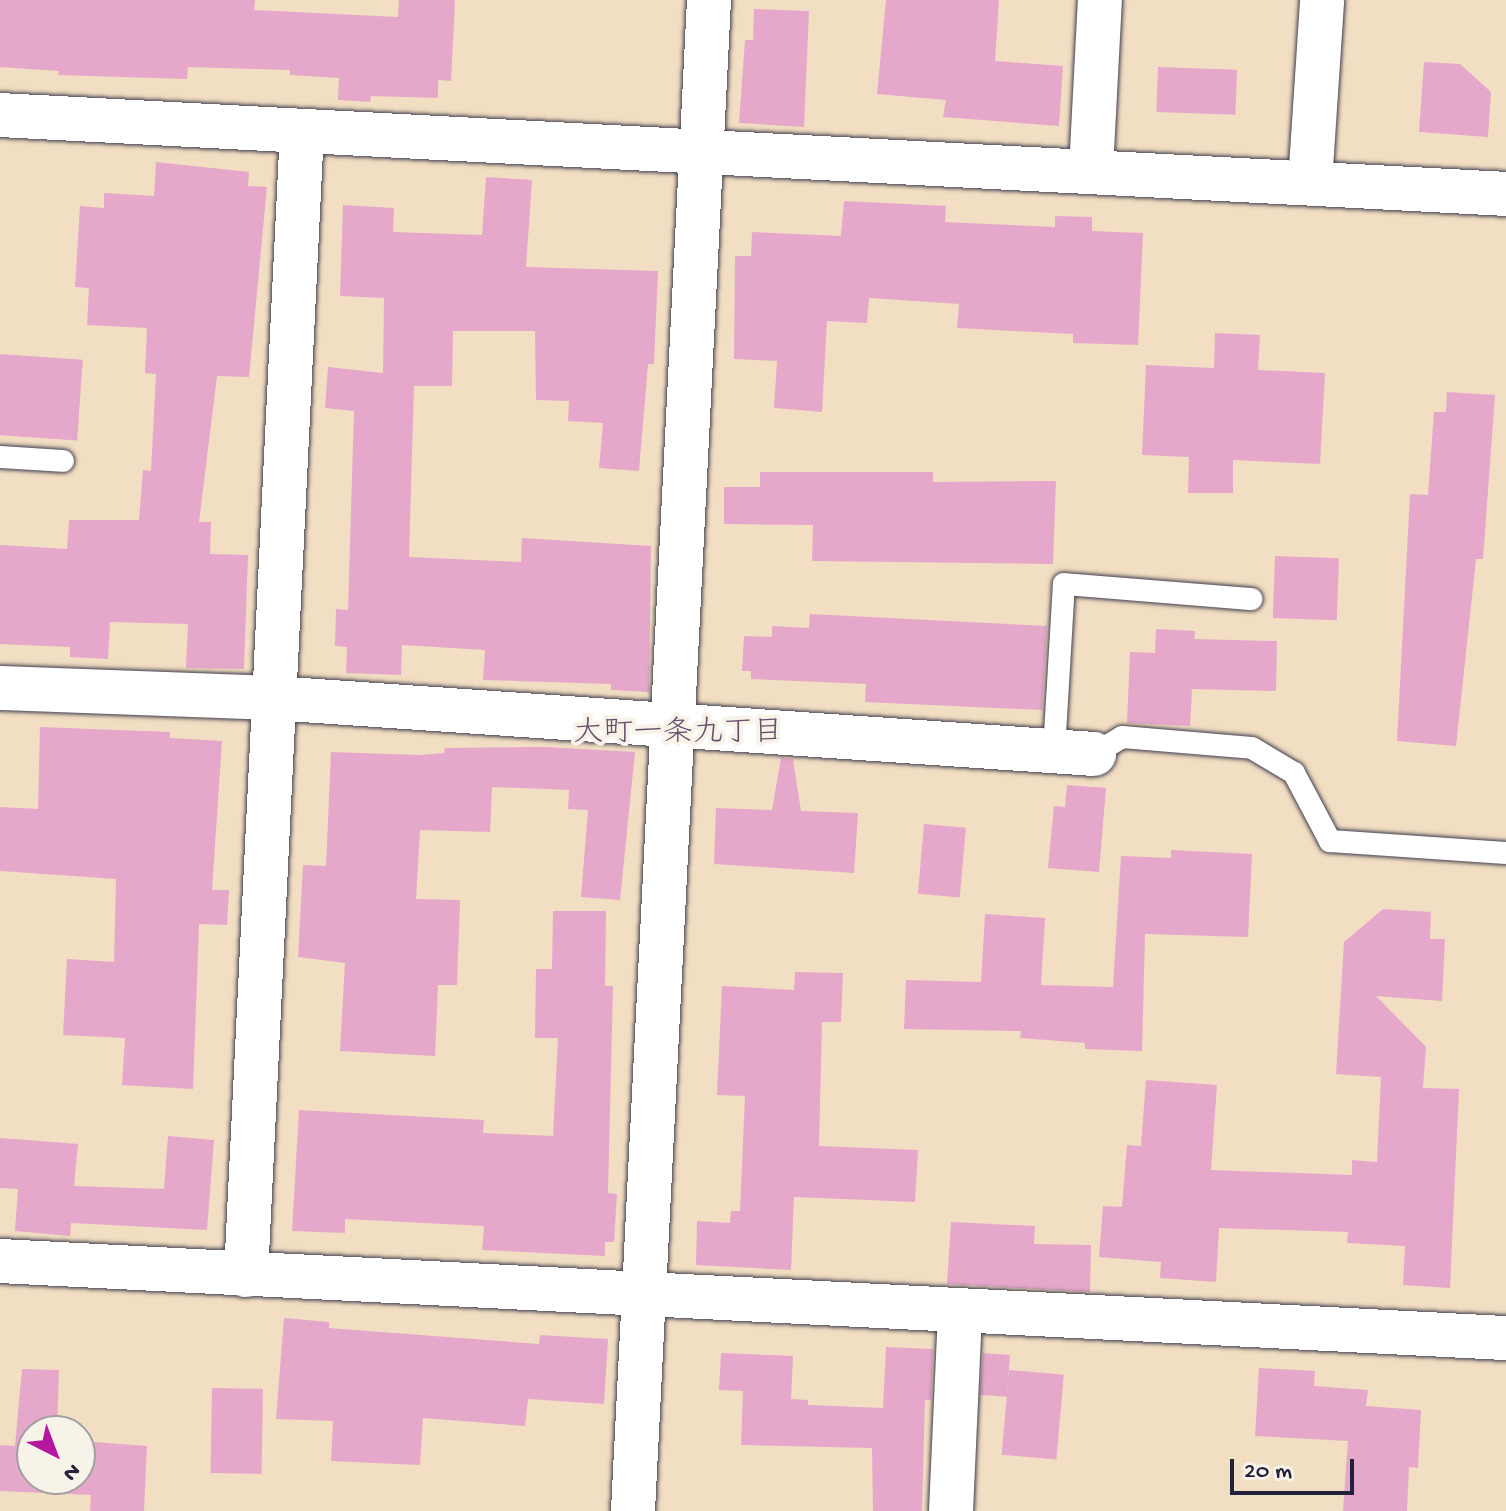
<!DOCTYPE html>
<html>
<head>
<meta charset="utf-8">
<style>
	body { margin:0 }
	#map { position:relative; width:1506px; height:1511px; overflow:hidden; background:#f2dec2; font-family:"Gochi Hand","Klee One",sans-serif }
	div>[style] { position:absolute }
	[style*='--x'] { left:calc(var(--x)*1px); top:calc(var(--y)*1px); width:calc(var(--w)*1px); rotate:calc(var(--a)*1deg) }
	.building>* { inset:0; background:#e6a8ca; transform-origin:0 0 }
	.roads { filter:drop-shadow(0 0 2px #413e4f) drop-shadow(0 0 2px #413e4f) }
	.lane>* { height:22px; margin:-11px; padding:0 11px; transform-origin:11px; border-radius:11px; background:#fff }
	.street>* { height:44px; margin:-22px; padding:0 22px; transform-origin:22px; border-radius:22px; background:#fff }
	span { translate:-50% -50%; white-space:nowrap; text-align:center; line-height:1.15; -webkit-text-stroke:8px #f7f3e8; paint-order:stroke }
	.neighbourhood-label { font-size:30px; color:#67516d }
	.north { position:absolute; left:16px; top:1415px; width:80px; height:80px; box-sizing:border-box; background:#f7f3e8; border:2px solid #a29fa3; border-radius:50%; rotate:138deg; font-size:22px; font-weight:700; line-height:32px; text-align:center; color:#22223b }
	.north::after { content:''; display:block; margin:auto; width:28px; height:36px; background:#b5179e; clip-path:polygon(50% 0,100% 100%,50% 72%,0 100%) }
	.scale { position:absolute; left:1230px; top:1459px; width:124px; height:36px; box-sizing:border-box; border:4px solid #22223b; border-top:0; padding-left:10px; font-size:24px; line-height:28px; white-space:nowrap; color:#22223b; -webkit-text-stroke:6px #f7f3e8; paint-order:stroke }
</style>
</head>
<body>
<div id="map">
	<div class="building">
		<div style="clip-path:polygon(0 0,255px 0,254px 10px,398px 17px,399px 0,455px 0,451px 81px,438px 80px,438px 98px,371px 96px,370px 102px,338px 100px,339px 78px,290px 75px,290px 70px,188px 67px,187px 79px,58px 75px,59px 71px,0 67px)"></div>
		<div style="clip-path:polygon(886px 0,999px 0,995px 61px,1063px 66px,1059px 126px,943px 117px,946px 100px,877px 94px)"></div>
		<div style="clip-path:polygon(754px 9px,809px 11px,804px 127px,739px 123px,745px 40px,753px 40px)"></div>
		<div style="clip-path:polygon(1424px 62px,1460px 64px,1491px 92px,1488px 137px,1419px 132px)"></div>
		<div style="left:1158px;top:67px;width:79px;height:45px;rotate:2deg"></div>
		<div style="clip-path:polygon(156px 162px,249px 172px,248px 186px,267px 187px,249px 377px,217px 376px,199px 522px,211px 522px,210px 554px,248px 555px,244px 669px,186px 668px,188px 624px,110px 622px,108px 659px,70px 657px,70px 647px,0 644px,0 545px,67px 549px,69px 520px,139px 520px,143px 470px,151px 471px,156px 374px,145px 373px,147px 328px,87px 325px,89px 288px,75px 287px,80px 206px,104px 208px,104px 193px,154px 196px)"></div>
		<div style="clip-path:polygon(486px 177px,532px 180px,526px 267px,658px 271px,654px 364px,648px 364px,639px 471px,599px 468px,603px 423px,568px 421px,569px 401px,536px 400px,535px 331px,453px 331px,452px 386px,414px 386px,409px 557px,521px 562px,522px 538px,651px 546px,649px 692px,611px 690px,611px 684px,483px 680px,485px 650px,402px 645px,401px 675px,346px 673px,347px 647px,335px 646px,336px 609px,348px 610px,354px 411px,325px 408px,328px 367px,383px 373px,384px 298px,340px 296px,343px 205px,394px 208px,393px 232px,482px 235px)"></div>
		<div style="clip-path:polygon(844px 201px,946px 206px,945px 222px,1055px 227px,1055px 216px,1092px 217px,1092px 231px,1143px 233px,1138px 345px,1073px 343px,1073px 334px,957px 328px,959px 304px,869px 298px,867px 323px,827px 321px,822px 412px,774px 408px,777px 361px,734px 359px,735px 256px,751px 256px,752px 232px,841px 236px)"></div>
		<div style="clip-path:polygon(1215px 333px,1260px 335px,1258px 370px,1325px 373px,1320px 464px,1233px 460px,1233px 493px,1188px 493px,1189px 457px,1142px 455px,1146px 365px,1214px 368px)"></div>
		<div style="left:0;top:354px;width:83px;height:81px;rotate:4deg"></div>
		<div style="clip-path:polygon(1447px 392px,1495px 395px,1483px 559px,1476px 559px,1456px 746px,1397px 741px,1410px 494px,1428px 495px,1434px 412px,1446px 412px)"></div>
		<div style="clip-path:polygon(760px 472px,933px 472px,933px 482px,1056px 481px,1053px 564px,812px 561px,813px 525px,724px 524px,724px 487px,760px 487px)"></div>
		<div style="left:1275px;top:556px;width:64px;height:62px;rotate:2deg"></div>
		<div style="clip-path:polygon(810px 614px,1047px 626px,1042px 710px,865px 702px,866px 684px,751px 679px,751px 671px,742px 671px,744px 636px,772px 637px,772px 626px,809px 628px)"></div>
		<div style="clip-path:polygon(1156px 629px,1195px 631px,1194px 639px,1277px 641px,1276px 691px,1192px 689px,1190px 726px,1127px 723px,1130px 652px,1155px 653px)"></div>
		<div style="clip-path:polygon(40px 727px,170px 732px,170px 738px,222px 741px,212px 890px,229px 890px,227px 925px,199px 924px,193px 1089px,122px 1085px,125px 1038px,63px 1035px,67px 959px,114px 962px,116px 879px,0 871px,0 807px,38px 809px)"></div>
		<div style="clip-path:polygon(545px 747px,635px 752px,620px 900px,581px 897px,588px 810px,568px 809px,569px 790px,492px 787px,490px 832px,420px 830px,416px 899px,460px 900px,457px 985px,438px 985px,435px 1056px,340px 1051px,345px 963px,298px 957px,303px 865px,326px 866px,331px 752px,419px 755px,444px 753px,445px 748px)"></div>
		<div style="clip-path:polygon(781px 758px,793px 759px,801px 811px,858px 813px,854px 873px,714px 864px,716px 808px,772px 810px)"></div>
		<div style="clip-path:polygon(1067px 785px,1106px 788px,1099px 872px,1048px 868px,1054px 806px,1065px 807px)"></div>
		<div style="left:924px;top:824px;width:42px;height:70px;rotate:5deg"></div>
		<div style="clip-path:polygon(1171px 850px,1252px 854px,1248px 937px,1145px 934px,1142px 1051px,1085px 1049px,1085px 1043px,1020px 1038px,1021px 1031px,904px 1029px,906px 980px,981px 982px,985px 914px,1045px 918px,1041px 985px,1113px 987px,1121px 856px,1171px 858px)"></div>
		<div style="clip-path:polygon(1383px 909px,1431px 912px,1430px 939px,1445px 939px,1442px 1001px,1376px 996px,1426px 1047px,1423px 1088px,1459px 1089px,1450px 1288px,1403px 1285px,1405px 1246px,1347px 1243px,1348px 1232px,1219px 1228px,1216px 1282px,1160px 1278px,1161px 1262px,1099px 1257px,1103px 1206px,1122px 1207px,1127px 1145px,1141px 1146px,1146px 1080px,1217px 1085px,1211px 1170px,1352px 1175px,1352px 1160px,1377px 1162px,1381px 1077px,1336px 1074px,1344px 942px)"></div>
		<div style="clip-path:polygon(553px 911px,606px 911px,605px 986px,613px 986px,608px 1193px,617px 1194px,614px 1242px,605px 1242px,605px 1256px,482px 1250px,484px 1226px,345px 1219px,345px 1233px,292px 1231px,299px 1110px,484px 1120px,483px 1133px,553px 1136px,558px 1038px,535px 1038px,536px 969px,552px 969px)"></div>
		<div style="clip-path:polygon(795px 972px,843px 973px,841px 1022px,822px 1022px,819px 1146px,918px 1150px,915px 1202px,794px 1197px,791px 1270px,696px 1265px,697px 1221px,730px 1223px,731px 1211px,740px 1211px,745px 1096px,717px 1095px,722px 986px,794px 990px)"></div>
		<div style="clip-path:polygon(168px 1136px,214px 1140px,207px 1230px,71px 1223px,70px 1236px,15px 1231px,18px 1189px,0 1188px,0 1138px,78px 1144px,74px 1186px,164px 1189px)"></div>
		<div style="clip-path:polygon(951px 1222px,1035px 1226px,1034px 1244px,1091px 1245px,1090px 1292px,947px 1284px)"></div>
		<div style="clip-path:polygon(284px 1318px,329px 1322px,329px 1328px,539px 1344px,540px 1335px,608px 1339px,604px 1404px,528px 1399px,525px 1426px,423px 1418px,420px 1465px,331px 1461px,333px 1421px,276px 1419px)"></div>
		<div style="clip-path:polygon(886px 1347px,933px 1349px,931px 1400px,925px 1400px,922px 1511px,873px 1511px,872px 1448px,741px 1445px,743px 1391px,719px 1390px,721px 1353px,793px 1356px,791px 1399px,808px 1400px,808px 1405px,883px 1408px)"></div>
		<div style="left:983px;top:1353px;width:27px;height:42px;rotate:4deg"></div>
		<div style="clip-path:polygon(1259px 1368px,1315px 1371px,1314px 1386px,1368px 1390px,1366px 1406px,1421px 1410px,1418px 1468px,1409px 1467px,1407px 1511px,1343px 1511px,1348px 1441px,1255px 1436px)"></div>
		<div style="clip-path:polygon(22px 1369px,59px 1370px,57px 1430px,67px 1430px,32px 1431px,32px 1479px,80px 1479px,80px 1441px,147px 1446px,144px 1511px,90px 1511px,91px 1495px,0 1491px,0 1445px,15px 1446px)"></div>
		<div style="left:1009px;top:1370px;width:55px;height:85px;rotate:5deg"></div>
		<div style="left:212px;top:1388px;width:51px;height:85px;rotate:1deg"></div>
	</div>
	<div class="roads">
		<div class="lane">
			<div style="--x:0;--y:457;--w:63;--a:3.6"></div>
			<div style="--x:1054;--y:751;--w:167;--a:-86.6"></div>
			<div style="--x:1064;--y:584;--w:188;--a:4.6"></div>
			<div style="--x:1094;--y:754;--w:33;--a:-31"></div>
			<div style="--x:1122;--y:737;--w:130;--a:4.8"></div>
			<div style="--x:1252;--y:748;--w:49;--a:30.8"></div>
			<div style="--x:1294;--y:773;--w:77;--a:62.1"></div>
			<div style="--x:1330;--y:841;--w:176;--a:3.9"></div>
		</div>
		<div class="street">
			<div style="--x:0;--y:115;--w:1508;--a:3"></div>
			<div style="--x:1091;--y:170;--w:170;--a:-87"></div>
			<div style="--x:1310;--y:183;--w:183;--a:-86.2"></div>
			<div style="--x:0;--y:688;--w:273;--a:2.1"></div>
			<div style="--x:273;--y:698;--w:823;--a:3.9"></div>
			<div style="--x:0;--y:1261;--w:1508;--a:2.93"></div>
			<div style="--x:246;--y:1275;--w:1145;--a:-87.2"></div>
			<div style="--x:633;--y:1511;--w:1513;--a:-87.12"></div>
			<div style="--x:951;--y:1511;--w:198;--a:-87.4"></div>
		</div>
	</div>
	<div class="neighbourhood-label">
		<span style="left:678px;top:735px">大町一条九丁目</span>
	</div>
	<div class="north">N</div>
	<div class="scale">20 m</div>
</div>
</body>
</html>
